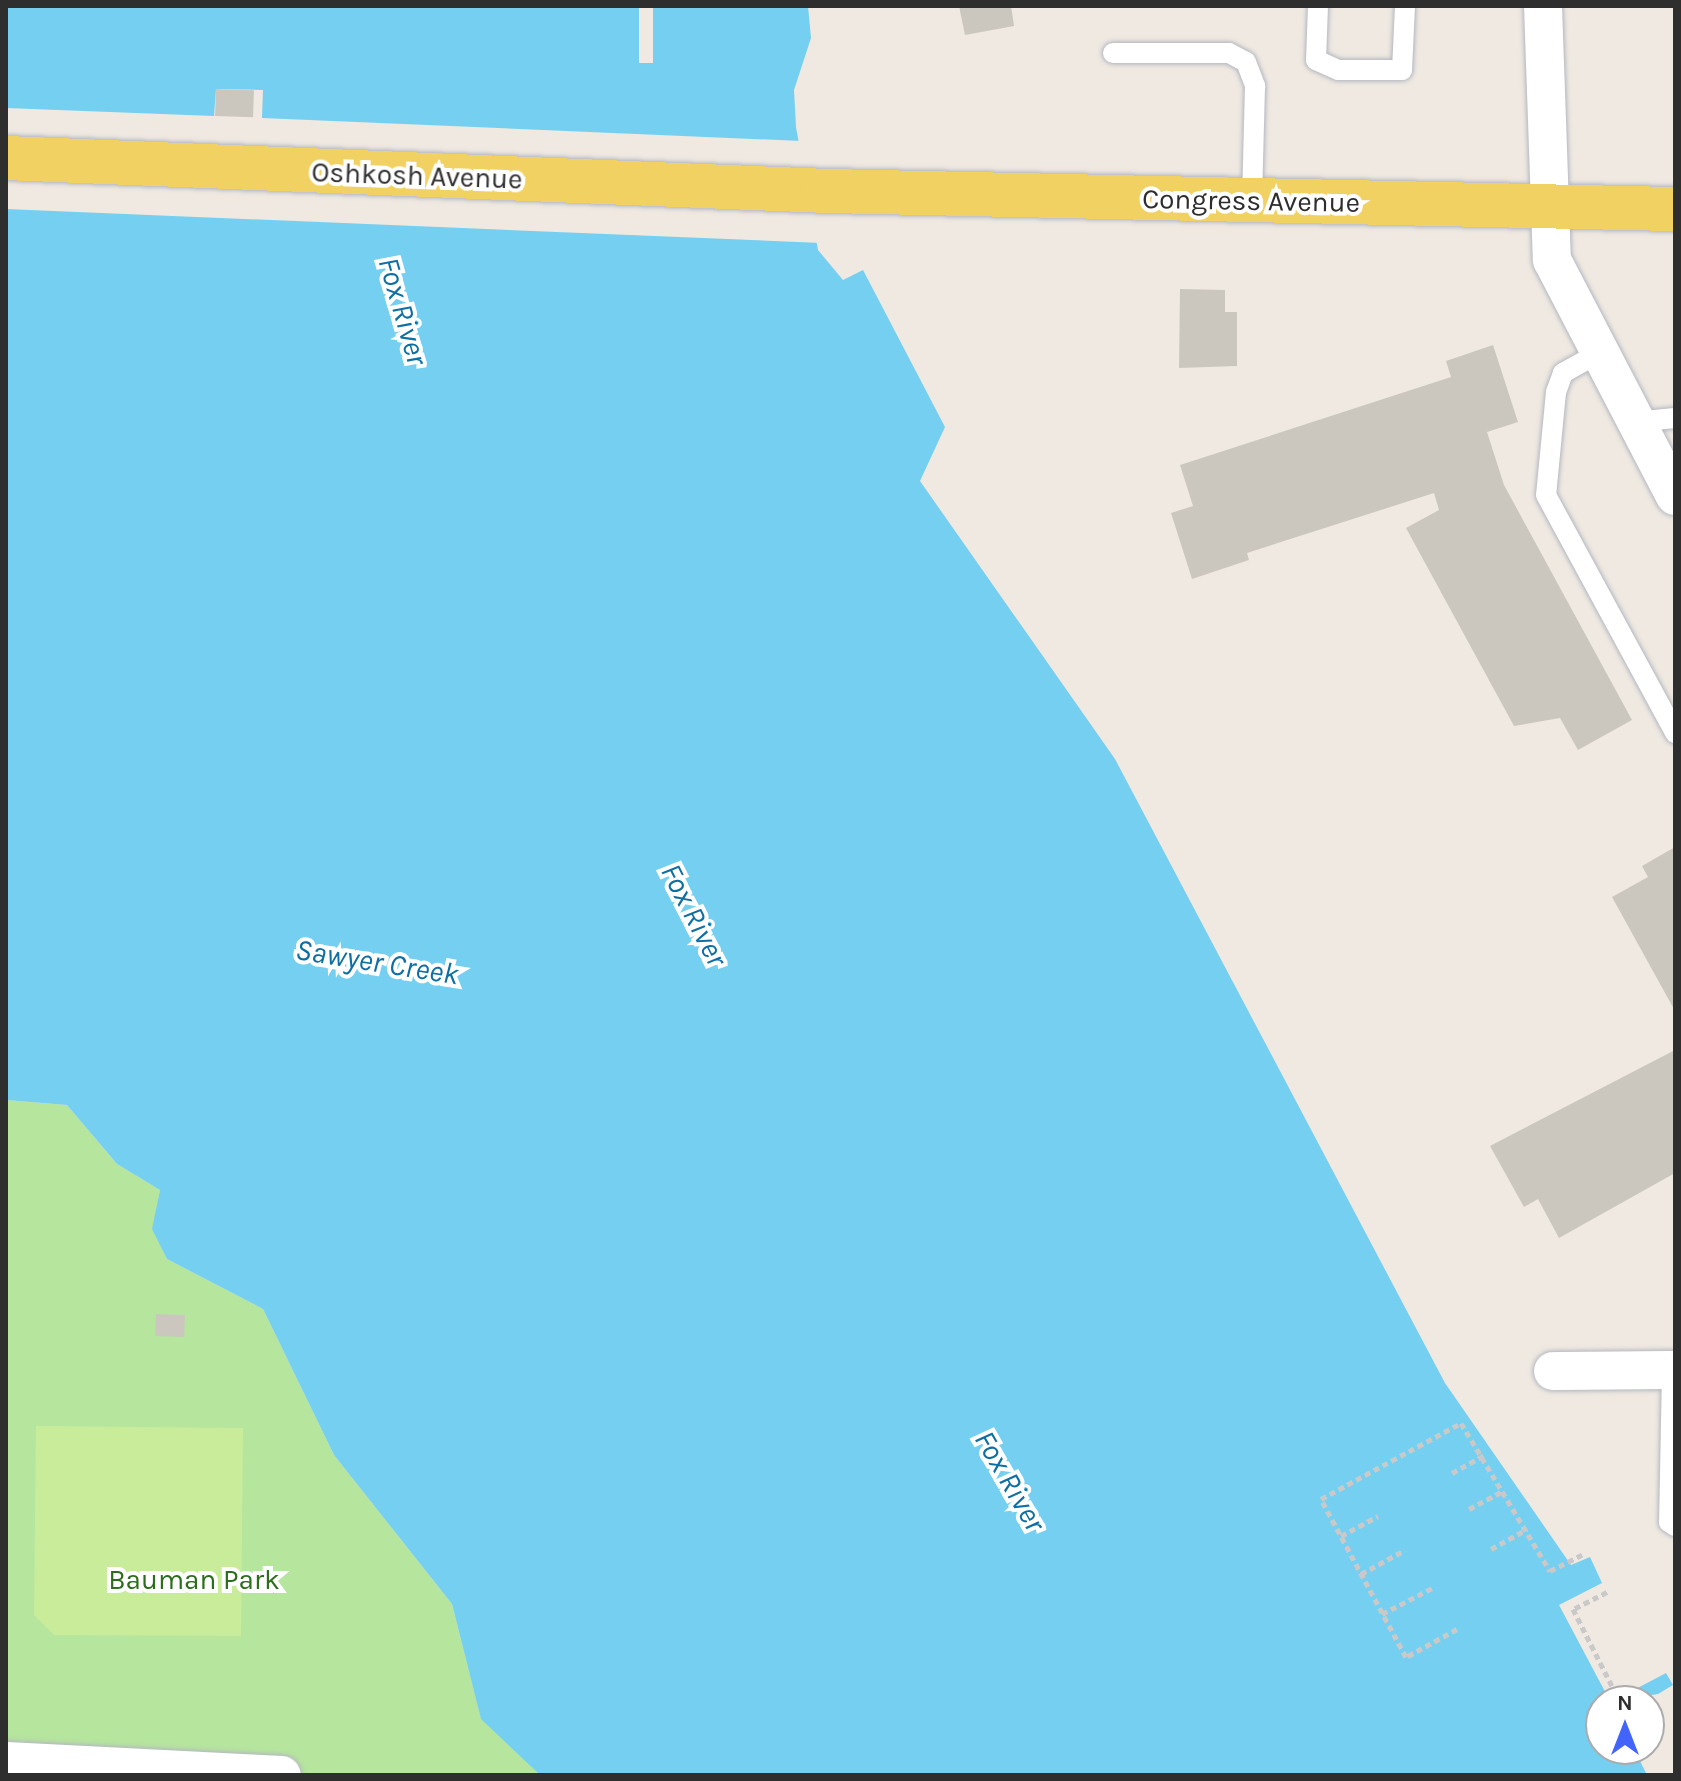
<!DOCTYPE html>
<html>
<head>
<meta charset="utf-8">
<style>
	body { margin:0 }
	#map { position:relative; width:1681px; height:1781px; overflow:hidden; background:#efe9e1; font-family:Karla,sans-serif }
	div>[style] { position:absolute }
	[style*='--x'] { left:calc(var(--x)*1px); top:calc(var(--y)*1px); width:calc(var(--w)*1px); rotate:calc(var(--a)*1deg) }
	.green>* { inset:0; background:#b6e59e }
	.pitch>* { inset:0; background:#c9ec9a }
	.water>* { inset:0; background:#75cff0 }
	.pier>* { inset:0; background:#efe9e1; transform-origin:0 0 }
	.building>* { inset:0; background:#cbc7bf; transform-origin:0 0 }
	.path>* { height:5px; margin-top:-2.5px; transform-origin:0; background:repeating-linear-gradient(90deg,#c9c9c9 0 6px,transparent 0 10px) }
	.roads { filter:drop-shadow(0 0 2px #b4b7c1) drop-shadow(0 0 2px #b4b7c1) }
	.lane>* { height:20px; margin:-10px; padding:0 10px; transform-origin:10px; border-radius:10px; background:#fff }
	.street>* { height:38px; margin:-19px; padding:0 19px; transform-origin:19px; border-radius:19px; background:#fff }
	.primary>* { height:44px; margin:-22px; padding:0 22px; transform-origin:22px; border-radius:22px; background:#f2d163 }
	span { translate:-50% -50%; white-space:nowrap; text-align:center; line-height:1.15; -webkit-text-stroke:8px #fff; paint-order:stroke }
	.street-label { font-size:28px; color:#2e2e2e }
	.park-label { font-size:28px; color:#2c6e1b }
	.water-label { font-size:30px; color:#0d6fa3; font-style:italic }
	.frame { position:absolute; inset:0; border:8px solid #2e2e2e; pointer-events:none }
	.north { position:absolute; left:1585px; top:1685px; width:80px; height:80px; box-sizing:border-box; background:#fff; border:2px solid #ababab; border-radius:50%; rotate:0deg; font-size:22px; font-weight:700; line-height:32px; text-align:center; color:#2e2e2e }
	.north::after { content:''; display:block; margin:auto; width:28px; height:36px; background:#4264fb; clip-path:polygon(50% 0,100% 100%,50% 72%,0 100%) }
</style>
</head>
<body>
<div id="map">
	<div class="green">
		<div style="clip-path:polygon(6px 1100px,67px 1105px,117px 1164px,160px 1190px,153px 1229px,167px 1259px,263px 1309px,334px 1455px,452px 1604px,481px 1718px,540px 1775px,282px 1775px,6px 1761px)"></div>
	</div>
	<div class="pitch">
		<div style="clip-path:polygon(36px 1426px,243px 1428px,241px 1636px,54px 1635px,34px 1615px)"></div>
	</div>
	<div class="water">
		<div style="clip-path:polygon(6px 6px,808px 6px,811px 38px,794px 90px,796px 127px,818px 250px,843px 280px,863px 270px,945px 427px,920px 481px,1115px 759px,1445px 1383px,1571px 1565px,1590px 1557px,1602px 1583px,1559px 1605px,1610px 1701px,1601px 1701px,1601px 1749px,1634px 1749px,1647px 1775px,540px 1775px,481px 1719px,452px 1604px,334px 1455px,263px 1309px,167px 1259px,152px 1229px,160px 1190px,117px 1164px,67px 1105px,6px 1100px)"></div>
		<div style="clip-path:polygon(1666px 1673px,1673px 1685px,1658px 1694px,1613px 1701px)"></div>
	</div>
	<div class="pier">
		<div style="left:639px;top:6px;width:14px;height:57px"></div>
		<div style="clip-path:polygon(216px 89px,263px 90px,262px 118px,802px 141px,821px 243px,6px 209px,6px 108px,214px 116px)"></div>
	</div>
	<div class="building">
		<div style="clip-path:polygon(959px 6px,1011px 6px,1014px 26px,965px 35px)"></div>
		<div style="left:216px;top:89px;width:38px;height:27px;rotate:2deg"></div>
		<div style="clip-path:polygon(1180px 289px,1225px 290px,1225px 312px,1237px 312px,1237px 366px,1179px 368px)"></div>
		<div style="clip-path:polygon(1493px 345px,1518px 422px,1487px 432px,1504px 485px,1632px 720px,1578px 750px,1560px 718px,1514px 726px,1406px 528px,1439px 510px,1434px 493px,1247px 553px,1249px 560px,1192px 579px,1171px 513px,1193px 506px,1180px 465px,1451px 377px,1446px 361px)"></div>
		<div style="clip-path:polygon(1675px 847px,1675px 1011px,1612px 897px,1648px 877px,1642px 866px)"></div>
		<div style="clip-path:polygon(1675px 1050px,1675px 1173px,1559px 1238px,1538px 1199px,1524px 1207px,1490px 1146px)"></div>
		<div style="left:156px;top:1314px;width:29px;height:22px;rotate:2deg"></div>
	</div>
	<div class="path">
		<div style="--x:1452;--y:1473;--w:38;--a:-29"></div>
		<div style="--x:1469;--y:1509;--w:40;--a:-28"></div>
		<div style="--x:1341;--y:1536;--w:42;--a:-28.4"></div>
		<div style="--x:1491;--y:1549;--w:41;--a:-29.1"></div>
		<div style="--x:1361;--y:1574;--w:50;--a:-28.6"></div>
		<div style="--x:1607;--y:1592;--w:38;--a:153"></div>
		<div style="--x:1573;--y:1609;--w:91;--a:63.2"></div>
		<div style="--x:1382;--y:1614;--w:59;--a:-27.4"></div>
		<div style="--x:1457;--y:1629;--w:58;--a:151.2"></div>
		<div style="--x:1406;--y:1657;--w:179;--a:-118.3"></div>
		<div style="--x:1321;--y:1499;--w:159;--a:-28.5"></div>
		<div style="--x:1461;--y:1423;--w:173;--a:59"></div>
		<div style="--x:1550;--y:1571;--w:38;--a:-27"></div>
	</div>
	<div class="roads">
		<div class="lane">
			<div style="--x:1318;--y:6;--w:54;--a:92.1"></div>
			<div style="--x:1316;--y:60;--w:24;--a:24"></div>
			<div style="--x:1338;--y:70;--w:64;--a:0"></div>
			<div style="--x:1402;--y:70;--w:64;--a:-87.3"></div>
			<div style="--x:1113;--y:53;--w:116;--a:0"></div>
			<div style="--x:1229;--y:53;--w:19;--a:28"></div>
			<div style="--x:1246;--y:62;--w:26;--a:69"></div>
			<div style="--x:1255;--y:86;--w:115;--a:91.5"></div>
			<div style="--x:1597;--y:354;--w:39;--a:151"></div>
			<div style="--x:1563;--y:373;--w:20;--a:110"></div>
			<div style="--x:1556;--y:392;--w:103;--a:95.5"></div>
			<div style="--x:1546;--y:495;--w:271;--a:61.5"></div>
			<div style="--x:1634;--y:422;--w:41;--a:-5.6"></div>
			<div style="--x:1672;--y:1370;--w:152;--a:91.1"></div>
			<div style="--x:1669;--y:1522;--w:7;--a:34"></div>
		</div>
		<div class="street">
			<div style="--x:1543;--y:6;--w:254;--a:88"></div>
			<div style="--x:1552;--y:260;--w:266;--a:62.5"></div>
			<div style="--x:1553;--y:1371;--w:122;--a:-0.5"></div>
			<div style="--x:6;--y:1761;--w:276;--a:2.9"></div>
		</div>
		<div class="primary">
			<div style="--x:6;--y:158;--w:823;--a:2.3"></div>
			<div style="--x:828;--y:191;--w:847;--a:1.22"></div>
		</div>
	</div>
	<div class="street-label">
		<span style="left:417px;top:176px;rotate:2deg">Oshkosh Avenue</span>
		<span style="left:1251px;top:201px;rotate:1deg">Congress Avenue</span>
	</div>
	<div class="park-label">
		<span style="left:194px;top:1580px">Bauman Park</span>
	</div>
	<div class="water-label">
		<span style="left:403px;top:311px;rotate:74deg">Fox River</span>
		<span style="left:694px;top:915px;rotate:63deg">Fox River</span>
		<span style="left:377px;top:962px;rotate:9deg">Sawyer Creek</span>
		<span style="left:1010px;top:1481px;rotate:60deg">Fox River</span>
	</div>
	<div class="frame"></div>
	<div class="north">N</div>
</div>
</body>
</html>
